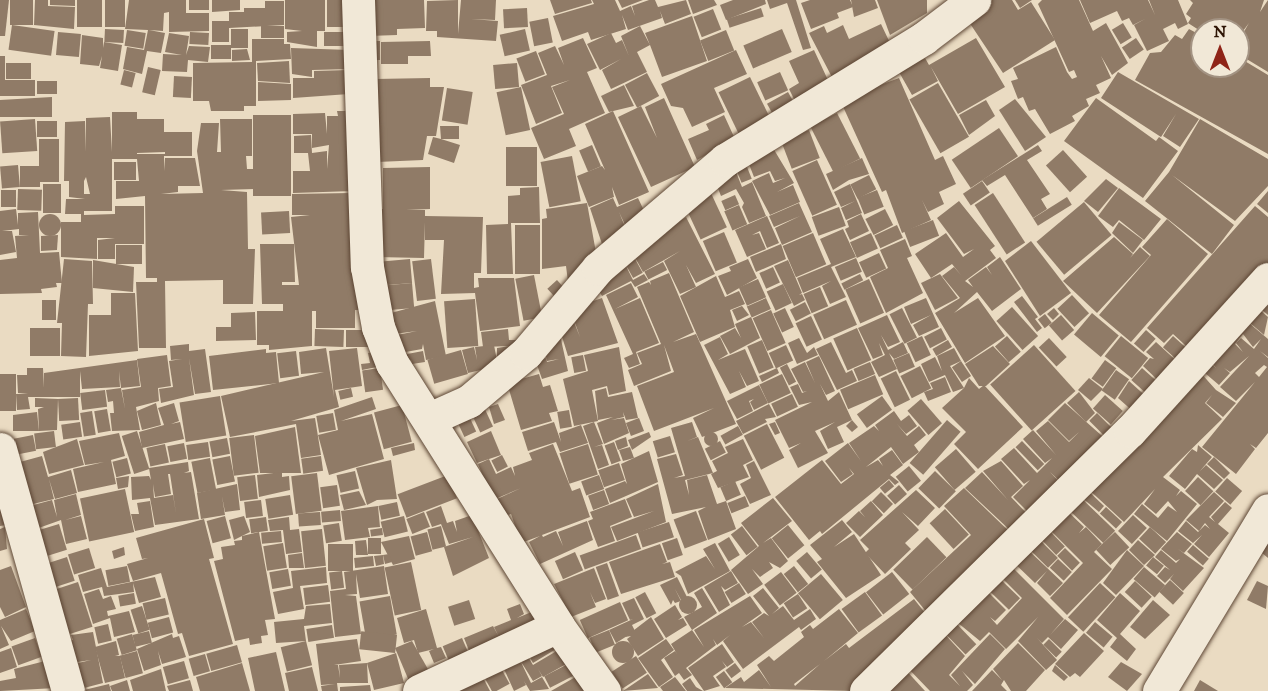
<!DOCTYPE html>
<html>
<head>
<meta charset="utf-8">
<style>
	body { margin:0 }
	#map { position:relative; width:1268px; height:691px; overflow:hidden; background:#eadbc2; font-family:"IM FELL DW Pica",serif }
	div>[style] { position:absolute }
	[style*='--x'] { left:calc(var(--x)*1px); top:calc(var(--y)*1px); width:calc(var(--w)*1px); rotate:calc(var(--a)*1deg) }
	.building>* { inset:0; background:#907b67; transform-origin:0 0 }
	.round { border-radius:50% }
	.roads { filter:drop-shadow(0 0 2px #5d4634) drop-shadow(0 0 2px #5d4634) }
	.street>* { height:33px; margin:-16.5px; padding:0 16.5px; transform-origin:16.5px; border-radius:16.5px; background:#f1e8d7 }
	span { translate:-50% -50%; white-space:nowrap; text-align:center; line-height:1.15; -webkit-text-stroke:6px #f1e8d7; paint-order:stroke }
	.north { position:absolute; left:1190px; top:18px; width:60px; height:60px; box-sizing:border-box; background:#f1e8d7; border:2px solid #a39383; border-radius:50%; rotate:0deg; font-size:16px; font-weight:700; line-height:24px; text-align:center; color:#2e1404 }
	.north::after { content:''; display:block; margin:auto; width:21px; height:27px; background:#8f2418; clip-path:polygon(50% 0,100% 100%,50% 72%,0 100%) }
</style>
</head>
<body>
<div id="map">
	<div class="building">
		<div style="clip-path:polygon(0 0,9px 0,5px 36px,0 36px)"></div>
		<div style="left:10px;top:0;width:23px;height:25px"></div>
		<div style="clip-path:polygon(35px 0,48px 0,48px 6px,75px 7px,74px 29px,34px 25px)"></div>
		<div style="clip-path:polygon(50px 0,75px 0,75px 6px,50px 5px)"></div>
		<div style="left:77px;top:0;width:25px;height:27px"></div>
		<div style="left:105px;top:0;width:20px;height:27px"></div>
		<div style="clip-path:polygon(129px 0,186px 0,186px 13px,209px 13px,209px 31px,169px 32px,169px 12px,164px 13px,163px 31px,149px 30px,165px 33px,161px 53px,147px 51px,142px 74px,123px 69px,127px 47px,144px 50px,148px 30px,125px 29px)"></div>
		<div style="left:189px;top:0;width:20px;height:10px"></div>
		<div style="clip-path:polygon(212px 0,240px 0,240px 10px,212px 12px)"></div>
		<div style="clip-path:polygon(285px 0,325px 0,325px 31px,317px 31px,317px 47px,287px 42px,287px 32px,302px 31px,285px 29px)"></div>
		<div style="left:327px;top:0;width:20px;height:27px"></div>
		<div style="clip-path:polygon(370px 0,424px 0,425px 28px,397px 29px,397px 35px,368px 36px)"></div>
		<div style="clip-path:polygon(458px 0,458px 34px,461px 0,496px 0,495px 20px,471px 19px,498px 21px,496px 41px,437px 37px,437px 31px,426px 31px,427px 1px)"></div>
		<div style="clip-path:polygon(550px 0,591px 0,592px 3px,555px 14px)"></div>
		<div style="clip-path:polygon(592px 0,615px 0,620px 11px,631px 6px,635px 16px,632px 6px,649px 0,655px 0,658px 7px,686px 0,691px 14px,665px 24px,660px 11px,662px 18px,628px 30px,622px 15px,626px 29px,591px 40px,588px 32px,562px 41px,553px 16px,594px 4px)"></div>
		<div style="clip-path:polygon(618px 0,643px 0,622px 8px)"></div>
		<div style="clip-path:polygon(688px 0,714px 0,717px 5px,693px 14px)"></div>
		<div style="clip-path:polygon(733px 0,765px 0,766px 4px,726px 20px,720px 5px)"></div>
		<div style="clip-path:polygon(767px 0,796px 0,811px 48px,803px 50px,787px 3px,770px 9px)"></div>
		<div style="clip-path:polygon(810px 0,850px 0,853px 7px,837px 13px,839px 18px,811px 29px,801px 3px)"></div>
		<div style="clip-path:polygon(851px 0,875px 0,878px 8px,854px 17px)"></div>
		<div style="clip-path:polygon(877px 0,927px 0,927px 13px,890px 35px)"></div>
		<div style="clip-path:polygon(988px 0,1012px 0,1018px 10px,1031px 2px,1055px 40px,1003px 73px,965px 16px)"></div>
		<div style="clip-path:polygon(1015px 0,1032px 0,1020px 8px)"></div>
		<div style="clip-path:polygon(1042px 0,1079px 0,1093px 31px,1106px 23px,1128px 63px,1112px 75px,1101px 56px,1111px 78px,1096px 85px,1100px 93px,1086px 99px,1089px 106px,1072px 116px,1075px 121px,1050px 134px,1035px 109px,1029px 111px,1023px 97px,1018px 99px,1011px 81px,1018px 79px,1013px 68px,1056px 47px,1067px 72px,1072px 79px,1077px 77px,1074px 70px,1069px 72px,1038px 4px)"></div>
		<div style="clip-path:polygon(1080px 0,1148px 0,1155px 15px,1149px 0,1178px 0,1188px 24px,1178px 29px,1175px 23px,1163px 29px,1169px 41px,1147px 51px,1134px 25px,1145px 19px,1133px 25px,1129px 18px,1122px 21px,1117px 11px,1090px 23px)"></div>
		<div style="clip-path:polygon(1190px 0,1264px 0,1260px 12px,1268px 0,1268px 72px,1240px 55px,1249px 40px,1242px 35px,1249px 23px,1240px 35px,1238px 42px,1238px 30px,1202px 32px,1188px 23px,1191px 18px,1186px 14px,1193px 3px)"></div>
		<div style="clip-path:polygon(265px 1px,284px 1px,284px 25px,229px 28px,229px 42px,212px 42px,212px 21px,229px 21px,229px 12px,244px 12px,244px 8px,265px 8px)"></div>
		<div style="left:527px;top:8px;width:19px;height:24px;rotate:87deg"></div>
		<div style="left:761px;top:8px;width:9px;height:36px;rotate:72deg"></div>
		<div style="left:713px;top:9px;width:22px;height:21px;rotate:68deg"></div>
		<div style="clip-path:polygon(692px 16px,707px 61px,662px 77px,650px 45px,637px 52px,647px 72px,611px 89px,602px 70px,621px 59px,600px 70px,587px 44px,611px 33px,616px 43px,622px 40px,629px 56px,621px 36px,640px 26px,650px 45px,645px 33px)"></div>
		<div style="left:548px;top:18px;width:25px;height:19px;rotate:79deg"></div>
		<div style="left:1123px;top:23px;width:17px;height:13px;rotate:59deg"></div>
		<div style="clip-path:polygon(881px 24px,891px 45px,835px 83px,809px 33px,824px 26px,827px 33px,843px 25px,849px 39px)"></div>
		<div style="left:12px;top:25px;width:43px;height:25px;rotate:8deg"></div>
		<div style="left:284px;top:26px;width:12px;height:23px;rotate:90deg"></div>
		<div style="left:105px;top:29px;width:19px;height:13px;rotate:3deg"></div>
		<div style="clip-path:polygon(231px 29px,248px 29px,248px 48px,231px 48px,231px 59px,211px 59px,211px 45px,231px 45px)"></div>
		<div style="left:525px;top:29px;width:22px;height:26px;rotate:77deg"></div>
		<div style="left:782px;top:29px;width:25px;height:42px;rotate:67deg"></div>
		<div style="clip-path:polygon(1189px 29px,1202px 36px,1202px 66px,1238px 66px,1238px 57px,1268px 75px,1268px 154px,1135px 80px,1150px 53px,1161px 52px,1175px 35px,1182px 39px)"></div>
		<div style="left:127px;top:30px;width:19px;height:16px;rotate:9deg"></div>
		<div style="left:726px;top:30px;width:22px;height:28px;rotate:68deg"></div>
		<div style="left:58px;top:32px;width:23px;height:23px;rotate:5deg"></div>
		<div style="left:190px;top:32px;width:19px;height:12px;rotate:3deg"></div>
		<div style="left:324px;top:32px;width:25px;height:14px"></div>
		<div style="clip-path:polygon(169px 33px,189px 36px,186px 55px,189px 46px,210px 47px,208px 62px,188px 60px,187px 72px,162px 71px,163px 54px,182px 55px,165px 52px)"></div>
		<div style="clip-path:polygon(82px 35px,103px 38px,103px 48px,104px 42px,122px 45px,118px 71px,100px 68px,102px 56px,99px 66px,80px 64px)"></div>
		<div style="clip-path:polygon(583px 38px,597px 68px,587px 72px,605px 113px,569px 129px,576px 146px,544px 159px,531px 128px,564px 114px,552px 87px,570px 80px,551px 86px,562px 113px,536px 124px,521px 85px,547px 75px,538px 53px,555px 46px,564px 65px,558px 48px)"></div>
		<div style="clip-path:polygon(976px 38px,1005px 87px,958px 114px,931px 67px,938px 81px,912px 95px,899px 72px,925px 58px,929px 65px)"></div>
		<div style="left:1136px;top:38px;width:14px;height:17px;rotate:56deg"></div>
		<div style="clip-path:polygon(252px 39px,284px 39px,284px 44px,290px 44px,291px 59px,256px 61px,256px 106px,244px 106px,244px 111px,211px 111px,209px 101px,193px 101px,193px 63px,252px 62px)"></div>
		<div style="left:362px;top:41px;width:18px;height:19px"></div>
		<div style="clip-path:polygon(430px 41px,431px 56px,408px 56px,408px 64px,381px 64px,381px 42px)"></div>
		<div style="clip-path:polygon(291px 48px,350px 50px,351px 69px,312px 70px,312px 77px,292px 74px)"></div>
		<div style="clip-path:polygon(247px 49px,250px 60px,232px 61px,232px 50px)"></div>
		<div style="clip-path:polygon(736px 50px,747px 74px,714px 88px,725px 112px,692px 127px,683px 108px,671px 106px,661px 84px)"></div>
		<div style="clip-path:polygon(814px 50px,833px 91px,798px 107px,789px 89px,799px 83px,789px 61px)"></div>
		<div style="left:536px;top:51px;width:25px;height:21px;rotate:69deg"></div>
		<div style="left:0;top:56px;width:5px;height:24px"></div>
		<div style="clip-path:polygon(289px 61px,290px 83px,258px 81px,257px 63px)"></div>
		<div style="left:6px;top:63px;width:25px;height:16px"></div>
		<div style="left:517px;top:63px;width:24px;height:24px;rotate:85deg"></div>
		<div style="left:148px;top:67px;width:13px;height:26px;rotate:13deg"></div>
		<div style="left:124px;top:70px;width:12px;height:15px;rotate:14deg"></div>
		<div style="clip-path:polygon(349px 70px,349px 94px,293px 98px,293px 78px,314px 78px,314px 71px)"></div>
		<div style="left:780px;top:72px;width:20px;height:25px;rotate:66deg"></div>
		<div style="clip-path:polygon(1118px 72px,1199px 119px,1180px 147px,1163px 136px,1176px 114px,1161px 137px,1101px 98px)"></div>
		<div style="left:647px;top:73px;width:26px;height:25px;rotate:62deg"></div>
		<div style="left:174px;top:76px;width:18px;height:21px;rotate:3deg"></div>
		<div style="left:750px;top:77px;width:49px;height:35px;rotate:64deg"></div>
		<div style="clip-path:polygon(430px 78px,430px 87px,444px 87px,436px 136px,427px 136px,423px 160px,377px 162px,375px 79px)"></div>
		<div style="clip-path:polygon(899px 78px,935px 160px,943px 156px,956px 184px,939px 192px,944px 204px,928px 212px,922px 200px,931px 220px,902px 233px,886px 190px,882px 192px,840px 100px)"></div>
		<div style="left:35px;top:80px;width:16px;height:35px;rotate:90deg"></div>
		<div style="left:37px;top:81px;width:20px;height:13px"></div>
		<div style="clip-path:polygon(258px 82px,291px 84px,291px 100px,258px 101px)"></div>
		<div style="left:938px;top:83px;width:62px;height:33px;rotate:60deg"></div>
		<div style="clip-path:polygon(624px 85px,634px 106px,609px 112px,601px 96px)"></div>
		<div style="left:521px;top:87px;width:44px;height:25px;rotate:78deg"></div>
		<div style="left:447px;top:88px;width:26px;height:33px;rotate:9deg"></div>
		<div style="left:788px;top:92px;width:18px;height:24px;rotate:61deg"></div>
		<div style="clip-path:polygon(52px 97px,52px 117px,0 117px,0 100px)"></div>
		<div style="clip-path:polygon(664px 98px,695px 167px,651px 187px,618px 117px,641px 106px,657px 138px,645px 107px)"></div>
		<div style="clip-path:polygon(1096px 98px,1156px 141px,1159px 137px,1178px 151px,1143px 198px,1064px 141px)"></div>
		<div style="clip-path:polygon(1015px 99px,1046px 137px,1025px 151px,999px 110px)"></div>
		<div style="clip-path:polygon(986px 100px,995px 116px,969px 135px,959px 115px)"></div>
		<div style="clip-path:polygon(337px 111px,352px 111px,353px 191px,293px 193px,293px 171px,310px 171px,308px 153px,294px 153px,294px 136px,311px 135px,312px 153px,327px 151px,327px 169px,329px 145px,312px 148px,312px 134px,293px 134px,293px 114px,325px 113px,327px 134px,327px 116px,338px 116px)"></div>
		<div style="clip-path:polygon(613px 111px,649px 192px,619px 205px,612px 187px,614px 197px,589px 207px,577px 176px,602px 166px,605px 170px,585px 124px)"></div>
		<div style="clip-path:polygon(evenodd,112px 112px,137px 112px,137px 119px,164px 119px,164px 132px,192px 132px,192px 156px,164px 156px,164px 171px,165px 158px,195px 158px,200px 186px,178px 186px,178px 192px,161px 194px,203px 193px,197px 151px,201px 123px,219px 123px,217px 152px,221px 152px,220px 119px,252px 119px,252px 156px,246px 156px,247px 169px,253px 169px,254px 189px,221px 190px,247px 192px,248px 249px,255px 249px,253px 304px,223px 304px,223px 280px,165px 281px,166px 348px,139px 348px,136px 282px,157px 282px,157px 278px,146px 278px,145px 196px,116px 199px,116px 181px,139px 181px,137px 159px,112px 159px,112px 211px,84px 211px,84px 215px,115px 214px,115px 206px,144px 206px,144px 244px,115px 244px,115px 259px,98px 259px,98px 240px,115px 238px,97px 238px,97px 259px,61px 257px,61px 222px,81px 222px,81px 214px,65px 214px,66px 199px,85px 199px,69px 197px,69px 181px,64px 181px,65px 122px,85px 121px,86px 152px,86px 118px,110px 117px,112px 152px,112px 112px,165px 152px,165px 154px,137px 154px,137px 153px,165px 152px,112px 112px,86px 177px,90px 194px,84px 194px,84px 181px,86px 177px)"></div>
		<div style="left:837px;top:113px;width:51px;height:30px;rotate:63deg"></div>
		<div style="left:253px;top:115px;width:38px;height:81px"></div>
		<div style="clip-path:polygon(724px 115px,735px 139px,697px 160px,688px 139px,709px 130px,706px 124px)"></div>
		<div style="left:35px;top:119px;width:32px;height:35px;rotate:86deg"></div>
		<div style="clip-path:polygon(1200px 119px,1268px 159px,1268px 186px,1235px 221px,1172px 175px,1234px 225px,1212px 254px,1145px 201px,1169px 172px)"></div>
		<div style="left:37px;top:121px;width:20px;height:16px"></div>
		<div style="clip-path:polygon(440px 126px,459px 126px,459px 139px,441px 139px,460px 145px,454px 163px,428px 154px,433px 137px,441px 139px)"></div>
		<div style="left:999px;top:128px;width:34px;height:57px;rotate:56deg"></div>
		<div style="left:809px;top:130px;width:30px;height:30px;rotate:69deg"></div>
		<div style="left:39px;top:139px;width:20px;height:43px"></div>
		<div style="left:592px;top:145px;width:23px;height:14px;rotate:67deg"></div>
		<div style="clip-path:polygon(1038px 145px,1042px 151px,1027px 160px,1050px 194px,1041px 199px,1047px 209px,1033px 218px,1005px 175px,987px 186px,982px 180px)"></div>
		<div style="left:537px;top:147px;width:39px;height:31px;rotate:90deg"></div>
		<div style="clip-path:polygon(773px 148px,794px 183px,777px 192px,793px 185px,800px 202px,770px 215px,752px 181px,769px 173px,773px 183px,785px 178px,775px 181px,770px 171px,754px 177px,747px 159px)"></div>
		<div style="left:1063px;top:150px;width:36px;height:23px;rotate:48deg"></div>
		<div style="left:572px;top:156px;width:46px;height:32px;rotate:79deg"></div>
		<div style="clip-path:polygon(862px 158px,869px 174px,849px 180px,833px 190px,826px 174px)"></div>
		<div style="left:817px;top:160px;width:49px;height:27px;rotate:66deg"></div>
		<div style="left:114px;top:162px;width:22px;height:18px"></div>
		<div style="left:745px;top:162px;width:18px;height:11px;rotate:68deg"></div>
		<div style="left:18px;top:165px;width:22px;height:18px;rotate:85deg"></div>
		<div style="left:20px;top:166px;width:20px;height:21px"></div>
		<div style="clip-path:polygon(430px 167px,430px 209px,406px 210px,425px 210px,425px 216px,483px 217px,481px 273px,474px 273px,474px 288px,479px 287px,478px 278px,514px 278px,520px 326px,480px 331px,475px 293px,441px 294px,444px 240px,425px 240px,425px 222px,424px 258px,376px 257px,374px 209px,383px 209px,383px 168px)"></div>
		<div style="clip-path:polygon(734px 167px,742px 187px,752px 182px,766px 216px,749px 223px,742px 207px,744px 203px,736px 189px,721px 196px,713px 176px)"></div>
		<div style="left:869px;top:175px;width:16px;height:21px;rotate:63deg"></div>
		<div style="clip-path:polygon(1106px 179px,1118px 188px,1098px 212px,1084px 201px)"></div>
		<div style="left:982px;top:181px;width:14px;height:23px;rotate:56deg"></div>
		<div style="left:43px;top:184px;width:18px;height:29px"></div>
		<div style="clip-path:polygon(850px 184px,862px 213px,846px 220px,841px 208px,855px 201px,841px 207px,834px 192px)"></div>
		<div style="clip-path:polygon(539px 187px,540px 223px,511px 223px,513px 274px,487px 274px,486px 225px,508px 224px,508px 196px,520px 195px,520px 188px)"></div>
		<div style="clip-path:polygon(1119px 188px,1161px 219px,1144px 240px,1119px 220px,1113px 227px,1098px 216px)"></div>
		<div style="left:18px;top:189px;width:24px;height:21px;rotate:2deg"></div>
		<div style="left:1px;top:190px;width:15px;height:17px"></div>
		<div style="left:877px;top:190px;width:18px;height:21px;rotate:68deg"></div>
		<div style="left:710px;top:191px;width:40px;height:29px;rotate:65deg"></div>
		<div style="clip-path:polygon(1268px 191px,1268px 213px,1257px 204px)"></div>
		<div style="clip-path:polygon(351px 193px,363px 310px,355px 310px,355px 328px,316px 328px,316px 311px,312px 311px,312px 346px,269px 350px,269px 345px,257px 345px,257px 311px,283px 311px,283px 304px,262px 304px,260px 244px,294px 244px,295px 282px,282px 282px,282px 285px,299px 285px,291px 217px,310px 215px,292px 215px,292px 194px)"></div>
		<div style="left:993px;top:193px;width:59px;height:22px;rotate:57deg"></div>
		<div style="left:735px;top:195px;width:10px;height:15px;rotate:66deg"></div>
		<div style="left:1067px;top:197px;width:9px;height:40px;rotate:58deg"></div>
		<div style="clip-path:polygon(613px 198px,617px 207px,638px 198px,647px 217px,626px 227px,619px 212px,628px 234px,602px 244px,590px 208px)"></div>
		<div style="clip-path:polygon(959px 201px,995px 246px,990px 250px,996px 258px,965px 281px,973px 287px,968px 280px,986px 267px,992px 275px,987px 267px,1000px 257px,1021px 289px,992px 311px,977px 292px,954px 313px,978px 298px,1005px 336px,965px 363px,935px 313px,960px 298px,942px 276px,954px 267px,961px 275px,952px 264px,931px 278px,915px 254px,946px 233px,963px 257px,974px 249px,964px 254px,937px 218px)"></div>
		<div style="left:1084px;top:202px;width:43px;height:62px;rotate:50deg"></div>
		<div style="clip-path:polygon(587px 203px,597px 258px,568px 282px,566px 266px,542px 269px,542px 219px,547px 218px,546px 209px)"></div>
		<div style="clip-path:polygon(799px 203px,812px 232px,782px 245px,775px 228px,800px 216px,774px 227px,769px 216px)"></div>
		<div style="left:739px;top:205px;width:21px;height:16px;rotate:67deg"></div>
		<div style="clip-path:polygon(1255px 206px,1268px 217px,1268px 273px,1196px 355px,1173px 334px,1164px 343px,1147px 328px)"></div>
		<div style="left:839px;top:207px;width:20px;height:29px;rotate:70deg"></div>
		<div style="clip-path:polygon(16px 209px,18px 225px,18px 213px,38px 212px,40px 253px,59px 252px,62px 283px,56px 283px,57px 287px,41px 289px,42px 293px,0 294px,0 260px,17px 258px,15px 236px,29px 235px,19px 235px,19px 229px,2px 231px,12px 231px,16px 252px,0 255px,0 211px)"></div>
		<div style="left:885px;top:209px;width:18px;height:22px;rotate:63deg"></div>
		<div style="left:289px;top:211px;width:22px;height:28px;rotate:87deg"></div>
		<div style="clip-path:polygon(861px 214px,869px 231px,850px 240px,845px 229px,849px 227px,847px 221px)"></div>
		<div class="round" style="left:39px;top:214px;width:22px;height:22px"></div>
		<div style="clip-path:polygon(767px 216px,779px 243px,767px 248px,760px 231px,752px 235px,759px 233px,766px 249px,747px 257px,735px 230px)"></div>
		<div style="clip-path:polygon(686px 217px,715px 274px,696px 283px,686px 265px,696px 287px,680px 294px,664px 261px,680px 251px,643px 272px,632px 252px)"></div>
		<div style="clip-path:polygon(1167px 219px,1208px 254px,1131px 342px,1099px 315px,1151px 255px,1142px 247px)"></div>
		<div style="left:933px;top:220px;width:17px;height:31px;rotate:69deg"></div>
		<div style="clip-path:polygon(1119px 222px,1143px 240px,1133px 253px,1112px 233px)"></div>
		<div style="left:515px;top:225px;width:25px;height:49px"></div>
		<div style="left:897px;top:225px;width:14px;height:25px;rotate:65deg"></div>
		<div style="clip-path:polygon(843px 229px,856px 257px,831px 267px,846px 297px,830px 304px,822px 286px,831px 281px,803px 293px,797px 278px,831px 264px,820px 239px)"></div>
		<div style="left:724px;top:232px;width:33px;height:23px;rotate:67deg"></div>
		<div style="left:813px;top:233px;width:34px;height:33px;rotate:67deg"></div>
		<div style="left:871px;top:233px;width:17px;height:23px;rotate:66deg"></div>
		<div style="clip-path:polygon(58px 235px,57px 250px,41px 251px,41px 236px)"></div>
		<div style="clip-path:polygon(1114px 237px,1133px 254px,1130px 258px,1140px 247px,1150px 256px,1097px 313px,1063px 281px)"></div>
		<div style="clip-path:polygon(905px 239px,912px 256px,907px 258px,923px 293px,886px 313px,870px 277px,888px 268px,880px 250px)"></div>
		<div style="clip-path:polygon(1031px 241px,1071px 293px,1040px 316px,1005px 261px)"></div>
		<div style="clip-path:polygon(781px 244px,786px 259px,756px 272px,750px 257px,767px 250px,769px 253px,767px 250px)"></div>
		<div style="left:116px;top:245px;width:26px;height:19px"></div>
		<div style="left:879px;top:253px;width:17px;height:22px;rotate:65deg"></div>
		<div style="left:634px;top:257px;width:18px;height:11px;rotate:61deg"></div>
		<div style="left:856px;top:258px;width:15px;height:23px;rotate:67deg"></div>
		<div style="clip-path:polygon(64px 259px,92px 261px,93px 304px,88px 304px,86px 357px,61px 356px,62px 323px,57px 323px)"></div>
		<div style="left:410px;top:259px;width:24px;height:31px;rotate:85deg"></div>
		<div style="left:431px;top:259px;width:40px;height:19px;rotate:83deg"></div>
		<div style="clip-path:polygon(748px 259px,757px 278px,727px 295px,718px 276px,731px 271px,729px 267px)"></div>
		<div style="clip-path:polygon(93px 260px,134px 267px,133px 292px,93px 288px)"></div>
		<div style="clip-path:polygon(788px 260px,802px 293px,799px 295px,802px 294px,805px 300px,794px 306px,774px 266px)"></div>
		<div style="clip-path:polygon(624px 262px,633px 280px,644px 274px,648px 280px,635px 287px,631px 281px,602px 296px,592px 279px)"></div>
		<div style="left:663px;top:262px;width:9px;height:21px;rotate:63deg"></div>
		<div style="left:773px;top:267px;width:17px;height:15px;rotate:66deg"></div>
		<div style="clip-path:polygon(669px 273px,694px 332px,673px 342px,696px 334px,736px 424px,702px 437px,693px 418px,714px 408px,654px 431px,637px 386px,674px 372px,664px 345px,671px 371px,634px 386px,628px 370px,642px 364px,637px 353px,661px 344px,637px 287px,649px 282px,651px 285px,650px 281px)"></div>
		<div style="left:860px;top:274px;width:7px;height:21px;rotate:63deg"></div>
		<div style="clip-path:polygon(940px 274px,958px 298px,935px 310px,921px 283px)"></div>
		<div style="left:534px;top:275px;width:43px;height:19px;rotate:79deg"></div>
		<div style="clip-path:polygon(716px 276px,725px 297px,739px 291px,745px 304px,730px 310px,735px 327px,700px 342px,680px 296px)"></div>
		<div style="left:758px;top:279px;width:20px;height:21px;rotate:66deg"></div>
		<div style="left:869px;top:279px;width:37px;height:26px;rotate:66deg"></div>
		<div style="left:557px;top:280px;width:13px;height:13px;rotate:48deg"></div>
		<div style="left:412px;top:283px;width:25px;height:31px;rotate:85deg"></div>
		<div style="clip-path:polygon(631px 283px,638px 297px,615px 309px,640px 298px,659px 343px,636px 352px,640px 364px,629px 368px,624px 358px,633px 354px,606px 295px)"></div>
		<div style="left:783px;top:284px;width:21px;height:18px;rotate:65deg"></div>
		<div style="left:820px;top:287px;width:21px;height:18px;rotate:67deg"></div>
		<div style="clip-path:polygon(1268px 288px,1268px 315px,1255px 304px)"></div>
		<div style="clip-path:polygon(111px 293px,135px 293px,138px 351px,89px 356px,89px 315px,111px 315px)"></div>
		<div style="left:1072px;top:295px;width:25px;height:20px;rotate:47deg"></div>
		<div style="clip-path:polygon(1022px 296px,1038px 317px,1035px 319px,1042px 328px,1037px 332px,1014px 302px)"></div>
		<div style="clip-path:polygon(602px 298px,618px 343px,568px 356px,559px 327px,574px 322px,580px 337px,570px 309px)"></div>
		<div style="left:766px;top:298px;width:12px;height:21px;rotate:66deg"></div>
		<div style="clip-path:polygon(926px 298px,939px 327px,919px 336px,913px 325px,931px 315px,911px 324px,904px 307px)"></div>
		<div style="left:475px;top:299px;width:47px;height:31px;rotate:86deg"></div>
		<div style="left:56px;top:300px;width:20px;height:14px;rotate:90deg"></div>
		<div style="left:846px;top:300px;width:27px;height:36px;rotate:66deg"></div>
		<div style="clip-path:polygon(435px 301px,446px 356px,426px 360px,423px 344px,422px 349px,400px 353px,397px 335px,417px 331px,394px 334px,391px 313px)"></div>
		<div style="left:805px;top:302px;width:13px;height:17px;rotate:63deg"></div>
		<div style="clip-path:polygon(1253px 304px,1268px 317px,1264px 335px,1243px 317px)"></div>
		<div style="clip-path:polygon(742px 306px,749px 315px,737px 321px,732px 310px)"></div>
		<div style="left:1012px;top:307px;width:39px;height:21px;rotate:48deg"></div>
		<div style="left:785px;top:308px;width:21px;height:13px;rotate:65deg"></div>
		<div style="left:902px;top:308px;width:33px;height:14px;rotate:63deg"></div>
		<div style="clip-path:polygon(1054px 308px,1059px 314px,1053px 320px,1047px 314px)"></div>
		<div style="left:771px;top:310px;width:36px;height:20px;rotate:66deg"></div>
		<div style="clip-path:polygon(255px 312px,256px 340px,216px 341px,216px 327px,231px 327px,231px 313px)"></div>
		<div style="left:1092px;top:313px;width:35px;height:28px;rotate:40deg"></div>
		<div style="left:1045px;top:314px;width:11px;height:9px;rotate:52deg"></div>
		<div style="clip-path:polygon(887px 315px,900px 342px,888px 347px,881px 335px,888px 350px,903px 342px,908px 353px,894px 359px,889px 353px,897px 369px,879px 377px,871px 362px,885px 355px,879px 343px,883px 355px,873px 359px,858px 328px)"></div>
		<div style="left:1061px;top:315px;width:20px;height:16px;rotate:49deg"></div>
		<div style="left:811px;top:316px;width:26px;height:17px;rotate:65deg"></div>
		<div style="clip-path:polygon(751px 317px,760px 338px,730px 354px,720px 336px,735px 328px,741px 338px,735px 324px)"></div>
		<div style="clip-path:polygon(evenodd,1242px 317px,1268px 339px,1268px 357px,1260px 351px,1268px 358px,1268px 433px,1256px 448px,1250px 444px,1255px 449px,1236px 474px,1202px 447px,1255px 382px,1236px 401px,1220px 387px,1249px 356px,1230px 372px,1224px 368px,1230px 373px,1219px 385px,1199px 368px,1206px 359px,1216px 368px,1208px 358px,1242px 317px,1243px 334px,1253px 347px,1261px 339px,1254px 349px,1241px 338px,1236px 343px,1243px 352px,1235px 344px,1243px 334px,1242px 317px,1264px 365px,1267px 367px,1259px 377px,1255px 373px,1264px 365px)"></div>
		<div style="left:30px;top:328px;width:30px;height:28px"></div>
		<div style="left:857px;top:328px;width:35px;height:26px;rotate:66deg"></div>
		<div style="left:941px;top:328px;width:13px;height:19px;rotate:63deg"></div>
		<div style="left:315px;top:329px;width:29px;height:17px;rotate:2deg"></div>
		<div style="clip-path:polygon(508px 329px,509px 340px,516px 340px,516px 358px,497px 357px,497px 348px,510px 346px,483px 347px,481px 332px)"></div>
		<div style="left:346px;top:330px;width:24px;height:17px"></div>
		<div style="left:1146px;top:330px;width:13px;height:18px;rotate:42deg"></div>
		<div style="clip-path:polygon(560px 335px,568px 371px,542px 379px,536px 362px,546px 358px,547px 362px,559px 359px,547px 361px,542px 341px)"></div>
		<div style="left:922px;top:336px;width:21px;height:17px;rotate:65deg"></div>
		<div style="left:1007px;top:336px;width:21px;height:16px;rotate:49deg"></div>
		<div style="left:1121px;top:336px;width:35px;height:26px;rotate:39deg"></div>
		<div style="left:1173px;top:336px;width:28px;height:15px;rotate:42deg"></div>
		<div style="clip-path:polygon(720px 337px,728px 354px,718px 360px,745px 349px,759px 381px,747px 386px,739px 371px,746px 387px,730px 394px,704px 345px)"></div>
		<div style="clip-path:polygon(799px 338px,807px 353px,814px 347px,818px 355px,797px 364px,788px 343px)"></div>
		<div style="left:1049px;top:338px;width:26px;height:14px;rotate:47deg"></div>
		<div style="left:762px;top:340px;width:30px;height:16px;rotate:67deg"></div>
		<div style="left:948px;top:340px;width:8px;height:18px;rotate:60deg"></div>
		<div style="clip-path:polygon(831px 342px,846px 373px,852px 370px,857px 381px,837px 390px,816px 349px)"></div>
		<div style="clip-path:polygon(1156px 342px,1181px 365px,1163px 385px,1143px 366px,1150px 358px,1154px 359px,1146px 352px)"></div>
		<div style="clip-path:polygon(189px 344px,189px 351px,205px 349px,211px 392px,195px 394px,189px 358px,194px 395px,161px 403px,159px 389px,173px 387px,169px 361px,182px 359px,171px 360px,170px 346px)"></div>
		<div style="clip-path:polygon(494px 345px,498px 366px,468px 373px,462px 350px,474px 347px,477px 360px,475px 347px)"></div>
		<div style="left:786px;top:345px;width:17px;height:19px;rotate:65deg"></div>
		<div style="left:1034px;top:345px;width:62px;height:59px;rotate:48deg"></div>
		<div style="clip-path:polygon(993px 346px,1010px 364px,986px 386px,979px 386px,965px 364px)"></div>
		<div style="clip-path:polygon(619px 347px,626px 391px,609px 395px,607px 386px,592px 390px,598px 421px,574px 426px,563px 379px,588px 371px,584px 355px)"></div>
		<div style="clip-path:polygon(326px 348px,334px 397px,329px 351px,357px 348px,362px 386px,335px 390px,339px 407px,291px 421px,315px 418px,321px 455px,301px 458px,296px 424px,230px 437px,221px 396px,324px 372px,301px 374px,299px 352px)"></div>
		<div style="clip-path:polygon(954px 348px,961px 361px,950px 366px,964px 388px,969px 378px,979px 389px,984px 385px,1023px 427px,978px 469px,954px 444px,966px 432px,942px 408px,964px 388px,953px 392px,945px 375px,929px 382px,921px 364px,935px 357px,942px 371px,937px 356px)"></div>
		<div style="clip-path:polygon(266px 349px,266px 353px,276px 352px,279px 383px,213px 390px,209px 356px)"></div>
		<div style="left:461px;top:350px;width:25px;height:35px;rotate:74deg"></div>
		<div style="left:296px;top:351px;width:25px;height:19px;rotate:83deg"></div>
		<div style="clip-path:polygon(380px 351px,382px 366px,362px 370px,361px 364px,370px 363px,368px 353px)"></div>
		<div style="clip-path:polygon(423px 351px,425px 362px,412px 364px,411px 360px,403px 361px,402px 355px)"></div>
		<div style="left:909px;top:353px;width:15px;height:17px;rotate:67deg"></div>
		<div style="clip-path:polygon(167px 355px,171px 386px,158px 388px,159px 401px,136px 407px,140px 430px,112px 431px,110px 413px,114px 413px,113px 401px,108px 402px,106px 390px,121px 388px,125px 409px,122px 390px,141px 387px,137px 359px)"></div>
		<div style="left:583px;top:355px;width:16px;height:12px;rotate:79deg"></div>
		<div style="clip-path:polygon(819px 356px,835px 391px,826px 395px,820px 384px,828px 401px,839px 392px,852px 420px,837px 427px,844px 442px,828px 449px,820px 431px,835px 422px,815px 431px,828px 453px,798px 468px,789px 450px,801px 443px,789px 448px,775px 420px,812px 402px,799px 405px,790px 387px,798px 384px,802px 393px,807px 391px,803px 392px,791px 369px,805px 362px,815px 383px,806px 362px)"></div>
		<div style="clip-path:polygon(137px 360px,140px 386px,121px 388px,119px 371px,120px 387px,82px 389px,80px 371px,80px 397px,28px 397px,30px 409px,17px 410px,16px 394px,28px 394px,18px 393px,17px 375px,27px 375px,27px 368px,43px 368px,44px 388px,44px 373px)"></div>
		<div style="left:1105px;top:360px;width:14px;height:23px;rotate:36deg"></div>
		<div style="left:961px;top:361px;width:18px;height:11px;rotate:56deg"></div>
		<div style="left:870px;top:362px;width:13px;height:18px;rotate:67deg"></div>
		<div style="left:787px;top:364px;width:20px;height:8px;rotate:63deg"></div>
		<div style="left:920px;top:366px;width:25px;height:22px;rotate:63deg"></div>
		<div style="left:380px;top:368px;width:22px;height:18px;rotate:82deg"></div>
		<div style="clip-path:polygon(777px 368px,779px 373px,762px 382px,759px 376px)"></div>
		<div style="left:1142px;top:368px;width:27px;height:16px;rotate:42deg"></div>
		<div style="left:1116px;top:370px;width:16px;height:25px;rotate:35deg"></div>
		<div style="left:896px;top:371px;width:32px;height:17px;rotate:64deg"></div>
		<div style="clip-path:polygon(1199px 371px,1216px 390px,1236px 403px,1223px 417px,1206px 403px,1212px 395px,1205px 403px,1222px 419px,1163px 477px,1180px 490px,1176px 496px,1181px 491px,1197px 504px,1167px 541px,1134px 514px,1142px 504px,1158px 518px,1168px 506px,1177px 512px,1168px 501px,1156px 514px,1144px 504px,1155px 489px,1124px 522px,1086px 487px)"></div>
		<div style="left:16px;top:374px;width:37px;height:16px;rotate:90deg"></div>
		<div style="clip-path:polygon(539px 374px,543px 387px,550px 385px,558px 411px,549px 413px,552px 421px,521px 430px,507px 383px)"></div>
		<div style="left:782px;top:374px;width:21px;height:25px;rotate:65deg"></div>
		<div style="left:875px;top:375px;width:21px;height:38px;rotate:67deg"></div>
		<div style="clip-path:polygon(945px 377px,951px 392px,928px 401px,924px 392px,933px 389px,930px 383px)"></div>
		<div style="clip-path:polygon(1089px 378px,1103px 389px,1091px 401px,1078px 390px)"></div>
		<div style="clip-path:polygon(1129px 381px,1150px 400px,1136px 414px,1118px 398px)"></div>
		<div style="clip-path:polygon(759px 385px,768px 403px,754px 410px,750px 402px,754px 399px,749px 401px,753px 411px,737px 419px,727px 401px)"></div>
		<div style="left:351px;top:388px;width:9px;height:13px;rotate:77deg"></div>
		<div style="clip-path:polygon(606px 388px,608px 397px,632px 392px,638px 418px,626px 420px,623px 412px,624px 417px,611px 420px,624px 418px,629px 433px,604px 444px,597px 423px,613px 417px,598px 420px,595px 391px)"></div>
		<div style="left:105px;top:390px;width:17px;height:25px;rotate:83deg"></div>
		<div style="clip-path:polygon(1079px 392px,1095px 413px,1086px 422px,1067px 403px)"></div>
		<div style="left:792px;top:394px;width:14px;height:23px;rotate:65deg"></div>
		<div style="left:1105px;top:395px;width:24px;height:18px;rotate:42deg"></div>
		<div style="left:220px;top:396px;width:40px;height:41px;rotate:81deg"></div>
		<div style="left:882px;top:396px;width:17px;height:31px;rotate:54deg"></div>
		<div style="clip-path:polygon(372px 397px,376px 409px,341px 421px,372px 414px,384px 459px,329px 475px,318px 435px,338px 430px,334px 410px)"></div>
		<div style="clip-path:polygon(35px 398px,58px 399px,57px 430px,39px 431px,38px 409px,44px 407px,35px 407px)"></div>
		<div style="left:78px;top:398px;width:22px;height:20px;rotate:87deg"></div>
		<div style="left:921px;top:399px;width:32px;height:18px;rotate:49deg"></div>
		<div style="clip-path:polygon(156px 403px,161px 425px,142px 430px,137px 411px)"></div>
		<div style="clip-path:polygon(174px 403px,179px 421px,171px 424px,180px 422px,184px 439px,142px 448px,139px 432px,164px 425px,158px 408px)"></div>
		<div style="left:482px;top:403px;width:26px;height:14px;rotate:65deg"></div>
		<div style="clip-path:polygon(1065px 403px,1110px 443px,1065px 486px,1050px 472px,1065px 488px,1034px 518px,1013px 497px,1030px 480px,1024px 484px,1001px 459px,1014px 448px,1037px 473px,1052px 458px,1045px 463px,1023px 439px,1033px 430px,1056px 455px,1036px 431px,1048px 421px,1069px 442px,1079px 432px,1069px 441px,1048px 420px)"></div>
		<div style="clip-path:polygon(498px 404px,505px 420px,494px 424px,489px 407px)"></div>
		<div style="clip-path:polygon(769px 404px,776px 417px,765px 419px,767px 422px,743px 434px,736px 421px)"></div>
		<div style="left:402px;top:405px;width:38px;height:29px;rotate:75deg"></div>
		<div style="left:107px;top:409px;width:22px;height:13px;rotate:80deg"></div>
		<div style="left:569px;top:410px;width:17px;height:12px;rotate:80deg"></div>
		<div style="left:92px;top:411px;width:24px;height:12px;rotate:81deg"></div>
		<div style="clip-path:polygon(894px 411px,901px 421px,909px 415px,917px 426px,906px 434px,897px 424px,907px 436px,919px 426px,926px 435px,914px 445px,919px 452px,903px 464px,891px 447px,866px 467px,878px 460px,883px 466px,879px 459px,892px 450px,903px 465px,890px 475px,899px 482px,895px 485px,889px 479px,822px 534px,820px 531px,809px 540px,775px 497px,822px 460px,841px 484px,854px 474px,849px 468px,853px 474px,841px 482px,825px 461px,848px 443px,861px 461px,849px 443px,874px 426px,879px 431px,875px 425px)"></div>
		<div style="clip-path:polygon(37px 412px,39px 431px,13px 431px,13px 415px)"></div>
		<div style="left:333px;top:413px;width:17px;height:17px;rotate:80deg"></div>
		<div style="left:1097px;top:413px;width:28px;height:11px;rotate:45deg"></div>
		<div style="left:469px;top:416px;width:17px;height:13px;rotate:65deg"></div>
		<div style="left:639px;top:418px;width:14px;height:14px;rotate:69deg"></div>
		<div style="clip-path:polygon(852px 420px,858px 427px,852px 432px,846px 426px)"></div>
		<div style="left:947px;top:420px;width:18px;height:57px;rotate:41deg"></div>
		<div style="left:80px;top:422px;width:15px;height:19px;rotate:82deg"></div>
		<div style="clip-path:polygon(554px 422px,561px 442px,559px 433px,581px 425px,588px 443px,560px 452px,556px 442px,528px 451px,522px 432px)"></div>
		<div style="clip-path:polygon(594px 422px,603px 444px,594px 447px,602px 445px,609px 465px,598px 469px,583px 426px)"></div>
		<div style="clip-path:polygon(692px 422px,697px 437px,687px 441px,698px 437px,713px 473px,685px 480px,689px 495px,687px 480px,707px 475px,717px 504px,726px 501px,736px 529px,708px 540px,698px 511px,706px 507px,672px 514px,657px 459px,676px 454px,683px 475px,674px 478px,685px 476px,671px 428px)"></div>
		<div style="clip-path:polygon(775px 422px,780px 433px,775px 435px,769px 424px)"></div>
		<div style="left:767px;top:424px;width:38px;height:26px;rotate:63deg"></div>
		<div style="left:738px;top:426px;width:10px;height:20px;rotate:61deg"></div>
		<div style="clip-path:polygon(295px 427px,301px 473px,260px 473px,255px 436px)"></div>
		<div style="left:54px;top:431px;width:16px;height:20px;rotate:83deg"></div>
		<div style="left:137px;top:431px;width:40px;height:16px;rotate:72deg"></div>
		<div style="clip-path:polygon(491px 431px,501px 455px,477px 463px,467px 442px)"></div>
		<div class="round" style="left:704px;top:432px;width:14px;height:14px"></div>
		<div style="clip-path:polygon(649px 432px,651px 437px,632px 450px,628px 440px)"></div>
		<div style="clip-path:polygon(119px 433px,125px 456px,111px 460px,116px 484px,78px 492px,73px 469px,104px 462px,85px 465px,79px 441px)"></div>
		<div style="left:33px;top:435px;width:16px;height:22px;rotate:79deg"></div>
		<div style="left:254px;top:435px;width:38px;height:25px;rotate:83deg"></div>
		<div style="left:670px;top:436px;width:17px;height:18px;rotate:73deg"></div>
		<div style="clip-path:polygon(626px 437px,628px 446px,618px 450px,615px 441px)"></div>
		<div style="left:227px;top:438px;width:16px;height:18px;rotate:79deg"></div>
		<div style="clip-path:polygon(77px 439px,84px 465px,49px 474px,43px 452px)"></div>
		<div style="clip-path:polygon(743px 439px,753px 460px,743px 465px,749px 477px,718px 488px,711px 474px,717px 471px,712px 461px,728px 453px,725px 447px)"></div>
		<div style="left:720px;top:441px;width:13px;height:17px;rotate:63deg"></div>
		<div style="left:1022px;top:441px;width:32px;height:9px;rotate:46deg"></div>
		<div style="left:208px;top:442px;width:15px;height:22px;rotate:82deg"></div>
		<div style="left:614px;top:442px;width:20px;height:10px;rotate:70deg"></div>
		<div style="left:184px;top:443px;width:16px;height:17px;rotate:79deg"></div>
		<div style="clip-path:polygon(414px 443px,415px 450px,393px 456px,391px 448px)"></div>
		<div style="left:165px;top:444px;width:19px;height:19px;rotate:78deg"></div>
		<div style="clip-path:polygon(553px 444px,572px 491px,580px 488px,590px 517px,542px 535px,543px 537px,556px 531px,563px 546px,558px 532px,587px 521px,593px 540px,540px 564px,529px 542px,540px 536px,521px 543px,511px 514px,502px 517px,495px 500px,521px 488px,493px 500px,478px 464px,489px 459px,496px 474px,511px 467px,515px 476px,513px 467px,532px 460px,529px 453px)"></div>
		<div style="left:588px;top:444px;width:32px;height:30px;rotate:72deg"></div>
		<div style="clip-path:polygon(1198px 445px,1212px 457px,1200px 471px,1206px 465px,1223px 480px,1214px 489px,1197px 474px,1185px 489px,1169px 476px,1192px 449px,1197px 452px)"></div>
		<div style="clip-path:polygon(630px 447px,634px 458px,623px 461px,619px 450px)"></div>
		<div style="left:956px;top:449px;width:30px;height:28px;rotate:49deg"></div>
		<div style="clip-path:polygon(649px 451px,658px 482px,610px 503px,605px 489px,625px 481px,627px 484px,621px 464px)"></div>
		<div style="left:502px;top:455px;width:13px;height:12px;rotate:63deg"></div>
		<div style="clip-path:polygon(42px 456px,48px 477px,71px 470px,77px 493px,55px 499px,49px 479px,54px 499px,33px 504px,20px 462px)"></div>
		<div style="left:230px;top:456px;width:26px;height:18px;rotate:79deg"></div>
		<div style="left:321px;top:456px;width:15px;height:20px;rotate:82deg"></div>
		<div style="clip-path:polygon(1214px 457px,1230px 473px,1224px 479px,1207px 464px)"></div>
		<div style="left:127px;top:458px;width:16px;height:15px;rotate:76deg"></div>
		<div style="left:210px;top:458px;width:32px;height:19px;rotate:79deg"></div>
		<div style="clip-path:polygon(391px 460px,397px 499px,377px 500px,367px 505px,356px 468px)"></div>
		<div style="clip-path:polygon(754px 461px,771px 495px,750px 504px,740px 484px,751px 478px,746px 465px)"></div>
		<div style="clip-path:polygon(1001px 461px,1023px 486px,1011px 497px,1031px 518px,1014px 534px,965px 488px,982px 472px,1008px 500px,983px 471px)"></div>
		<div style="clip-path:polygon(evenodd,188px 462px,189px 471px,184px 473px,191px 472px,199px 519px,155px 525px,150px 498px,132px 500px,131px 477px,149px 476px,151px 480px,149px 468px,188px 462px,168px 474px,170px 474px,176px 513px,173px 495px,154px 498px,153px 484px,155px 497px,171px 494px,168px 474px)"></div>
		<div style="left:619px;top:463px;width:18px;height:22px;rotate:71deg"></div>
		<div style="left:909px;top:466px;width:19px;height:17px;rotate:51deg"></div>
		<div style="left:355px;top:471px;width:18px;height:19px;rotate:77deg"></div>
		<div style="left:935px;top:471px;width:29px;height:24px;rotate:44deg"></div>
		<div style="clip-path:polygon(282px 472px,282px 477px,289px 476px,290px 490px,259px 497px,257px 475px)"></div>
		<div style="left:317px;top:473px;width:38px;height:26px;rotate:83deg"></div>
		<div style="left:255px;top:475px;width:24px;height:18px;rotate:83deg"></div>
		<div style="left:448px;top:475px;width:25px;height:54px;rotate:69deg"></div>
		<div style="left:599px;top:475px;width:15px;height:19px;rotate:70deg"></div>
		<div style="clip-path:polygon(129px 476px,128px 487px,118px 489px,116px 478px)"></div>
		<div style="left:1198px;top:477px;width:21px;height:19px;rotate:43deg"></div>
		<div style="left:1227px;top:478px;width:20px;height:18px;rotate:41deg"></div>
		<div style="left:889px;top:480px;width:8px;height:12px;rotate:50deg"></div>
		<div style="left:735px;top:481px;width:15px;height:16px;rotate:67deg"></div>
		<div style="clip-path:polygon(237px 484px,240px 510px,225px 512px,222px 496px,225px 515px,201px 519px,197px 493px)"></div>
		<div style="clip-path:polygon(658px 484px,666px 522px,617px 541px,611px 527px,654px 511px,634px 517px,626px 499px)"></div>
		<div style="clip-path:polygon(1081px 484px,1104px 506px,1099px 512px,1074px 491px)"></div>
		<div style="left:337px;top:485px;width:21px;height:17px;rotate:82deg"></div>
		<div style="left:899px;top:485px;width:12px;height:16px;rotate:48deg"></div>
		<div style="clip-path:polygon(964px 488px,1014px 536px,929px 615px,910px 592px,971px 535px,944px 506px)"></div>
		<div style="left:125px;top:489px;width:44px;height:46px;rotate:78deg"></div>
		<div style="left:604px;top:490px;width:15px;height:17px;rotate:70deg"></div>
		<div style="clip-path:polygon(916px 490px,935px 508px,918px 526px,902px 512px,919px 530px,905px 543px,911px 549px,885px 574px,865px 553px,869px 549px,860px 540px)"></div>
		<div style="clip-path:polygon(359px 491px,366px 505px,344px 510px,340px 495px)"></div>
		<div style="left:881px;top:492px;width:17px;height:13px;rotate:45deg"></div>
		<div style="clip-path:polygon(1214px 492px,1224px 501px,1209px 517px,1215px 522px,1211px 517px,1225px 502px,1232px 508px,1218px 524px,1229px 533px,1209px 557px,1194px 544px,1202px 535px,1193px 543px,1178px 531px,1186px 521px,1198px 532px,1205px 525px,1210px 529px,1205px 523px,1199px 531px,1186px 520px)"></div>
		<div style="clip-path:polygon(76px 494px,81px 515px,65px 520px,81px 516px,87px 539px,66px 544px,61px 520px,33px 530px,26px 507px,52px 500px,57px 517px,54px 500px)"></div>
		<div style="left:1077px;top:494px;width:53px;height:17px;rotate:44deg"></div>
		<div style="left:290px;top:495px;width:20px;height:25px;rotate:81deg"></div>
		<div style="left:745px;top:496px;width:11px;height:19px;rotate:68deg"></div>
		<div style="clip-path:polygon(773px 498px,792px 521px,763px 543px,771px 538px,788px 561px,780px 568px,769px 562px,773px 568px,760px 577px,752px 569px,763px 584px,748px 594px,731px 570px,759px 546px,741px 523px)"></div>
		<div style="clip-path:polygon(625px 499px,632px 517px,610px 526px,615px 541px,598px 547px,588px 521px,593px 519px,590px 512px)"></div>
		<div style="left:261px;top:500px;width:16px;height:17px;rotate:83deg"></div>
		<div style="clip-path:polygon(150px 501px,154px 527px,135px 531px,131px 514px,139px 514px,137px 503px)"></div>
		<div style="clip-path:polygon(871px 501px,883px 515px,860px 537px,846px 523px,859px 511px,865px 517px,860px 511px)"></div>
		<div style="left:397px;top:502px;width:14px;height:19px;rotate:78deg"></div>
		<div style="clip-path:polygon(378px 506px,380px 527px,368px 528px,370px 537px,345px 540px,341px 511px)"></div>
		<div style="clip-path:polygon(441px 506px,447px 523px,453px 521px,457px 532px,455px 521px,472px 515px,489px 558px,453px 576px,444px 547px,473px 537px,449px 544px,441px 524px,432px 527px,426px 512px)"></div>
		<div style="clip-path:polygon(1062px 506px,1084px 527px,1079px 533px,1086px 527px,1102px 544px,1094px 552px,1112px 569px,1067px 615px,1050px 598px,1083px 563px,1044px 524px)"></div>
		<div style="left:1106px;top:507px;width:22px;height:9px;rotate:43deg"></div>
		<div style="clip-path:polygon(0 508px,6px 525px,0 526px)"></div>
		<div style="left:945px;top:509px;width:35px;height:21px;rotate:47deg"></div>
		<div style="left:340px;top:510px;width:11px;height:19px;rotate:85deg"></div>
		<div style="left:696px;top:511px;width:31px;height:24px;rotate:69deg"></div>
		<div style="left:320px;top:512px;width:13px;height:22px;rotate:86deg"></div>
		<div style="left:424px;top:512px;width:16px;height:19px;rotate:68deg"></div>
		<div style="left:1133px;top:515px;width:19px;height:22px;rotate:43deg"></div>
		<div style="left:225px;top:516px;width:23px;height:19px;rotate:75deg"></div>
		<div style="clip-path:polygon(244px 516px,250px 532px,234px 540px,229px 520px)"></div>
		<div style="left:404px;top:516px;width:16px;height:24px;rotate:76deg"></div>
		<div style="left:266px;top:517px;width:14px;height:17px;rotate:82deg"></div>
		<div style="clip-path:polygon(289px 517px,290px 530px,299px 529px,302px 552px,286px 554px,283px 530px,270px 531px,268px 520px)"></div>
		<div style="clip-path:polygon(204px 519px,214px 558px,209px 559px,233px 644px,189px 656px,182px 633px,178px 634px,161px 573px,133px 581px,127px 564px,148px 558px,142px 559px,136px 538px)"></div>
		<div style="clip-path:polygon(842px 520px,852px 532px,834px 547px,854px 534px,881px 575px,846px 598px,817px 562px,822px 559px,810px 545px)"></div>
		<div style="left:669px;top:522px;width:16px;height:33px;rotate:72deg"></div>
		<div style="left:339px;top:523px;width:18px;height:16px;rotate:81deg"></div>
		<div style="left:59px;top:524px;width:27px;height:25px;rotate:73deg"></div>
		<div style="left:788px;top:525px;width:26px;height:21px;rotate:51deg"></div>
		<div style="left:1044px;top:525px;width:30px;height:12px;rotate:46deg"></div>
		<div style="left:441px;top:526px;width:21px;height:14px;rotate:76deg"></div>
		<div style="left:742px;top:526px;width:26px;height:14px;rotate:53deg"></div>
		<div style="clip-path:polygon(5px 527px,7px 549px,0 551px,0 529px)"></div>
		<div style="left:1150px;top:527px;width:22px;height:16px;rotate:43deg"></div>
		<div style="left:382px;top:528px;width:7px;height:12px;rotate:82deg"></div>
		<div style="left:322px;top:529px;width:37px;height:21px;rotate:84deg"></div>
		<div style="left:281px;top:531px;width:11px;height:20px;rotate:85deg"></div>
		<div style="clip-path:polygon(1268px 531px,1268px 558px,1255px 547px)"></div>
		<div style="clip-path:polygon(259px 532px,275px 619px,265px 620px,268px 635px,261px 636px,262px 643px,250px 645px,249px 638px,235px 641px,214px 561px,223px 559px,221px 547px,235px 545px,234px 541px,242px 540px,242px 536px)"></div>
		<div style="left:427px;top:532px;width:20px;height:17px;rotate:75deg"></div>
		<div style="left:1115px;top:532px;width:21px;height:26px;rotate:47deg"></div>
		<div style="clip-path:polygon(1177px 532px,1192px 544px,1184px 553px,1178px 549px,1204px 568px,1183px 591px,1170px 579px,1174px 574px,1165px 583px,1157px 576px,1165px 567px,1170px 570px,1155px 557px,1161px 550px,1176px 563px,1180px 559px,1176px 561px,1161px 549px)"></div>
		<div style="left:636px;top:535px;width:15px;height:60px;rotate:70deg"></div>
		<div style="clip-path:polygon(409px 536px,415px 559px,393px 565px,381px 542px)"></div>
		<div style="left:1036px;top:536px;width:31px;height:14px;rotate:45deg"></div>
		<div style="left:729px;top:537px;width:21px;height:13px;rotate:59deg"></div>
		<div style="left:927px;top:537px;width:28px;height:47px;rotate:46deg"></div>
		<div style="left:368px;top:538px;width:13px;height:16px"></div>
		<div style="left:677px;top:538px;width:18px;height:16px;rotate:71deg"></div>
		<div style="clip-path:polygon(366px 540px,368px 555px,356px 555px,355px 541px)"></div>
		<div style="clip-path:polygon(1138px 540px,1155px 555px,1144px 565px,1129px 550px)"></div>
		<div style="left:283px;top:543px;width:25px;height:20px;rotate:81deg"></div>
		<div style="clip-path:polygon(715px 543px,730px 571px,688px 594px,681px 576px,675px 572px,706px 556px,715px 569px,703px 549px)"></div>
		<div style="left:328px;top:544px;width:25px;height:27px"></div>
		<div style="clip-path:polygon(660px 544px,667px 562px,662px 564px,670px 562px,675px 577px,621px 594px,609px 562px)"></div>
		<div style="left:1193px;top:545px;width:21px;height:9px;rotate:41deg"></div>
		<div style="clip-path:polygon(124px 547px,125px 555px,114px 559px,112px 551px)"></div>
		<div style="clip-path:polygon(1025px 547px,1063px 583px,1050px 596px,1037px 583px,1047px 571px,1035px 583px,1012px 561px)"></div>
		<div style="left:89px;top:548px;width:21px;height:22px;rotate:73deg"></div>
		<div style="left:1065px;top:548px;width:21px;height:11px;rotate:45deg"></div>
		<div style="clip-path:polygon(1127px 550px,1144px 566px,1116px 595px,1103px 583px)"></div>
		<div style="left:575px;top:552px;width:20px;height:22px;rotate:66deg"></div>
		<div style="left:807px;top:552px;width:23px;height:14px;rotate:50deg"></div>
		<div style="clip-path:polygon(302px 553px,304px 568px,289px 568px,288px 555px)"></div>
		<div style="clip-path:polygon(389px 554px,392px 562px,385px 564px,383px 555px)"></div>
		<div style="clip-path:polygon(383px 555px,384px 564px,376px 566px,374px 556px)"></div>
		<div style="left:373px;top:556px;width:10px;height:19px;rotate:84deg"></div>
		<div style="left:67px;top:557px;width:25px;height:21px;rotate:72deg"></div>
		<div style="left:1153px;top:557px;width:14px;height:11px;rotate:39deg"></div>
		<div style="left:1058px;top:559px;width:19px;height:12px;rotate:43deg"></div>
		<div style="left:411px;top:562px;width:49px;height:27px;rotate:78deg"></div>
		<div style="left:607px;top:563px;width:35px;height:12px;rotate:70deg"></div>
		<div style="clip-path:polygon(1009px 564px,1064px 619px,1050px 635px,1065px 619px,1078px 630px,1061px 649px,1048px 637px,1042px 643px,1037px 638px,1057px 660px,1046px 670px,1018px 641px,1038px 617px,1029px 626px,1024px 620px,1029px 626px,1006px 649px,989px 632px,980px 641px,952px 618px,984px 588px,1006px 610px,995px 621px,990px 617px,997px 625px,1022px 598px,999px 575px)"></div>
		<div style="clip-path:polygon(11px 566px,26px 607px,5px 617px,0 607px,0 570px)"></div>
		<div style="left:127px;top:566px;width:16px;height:22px;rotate:79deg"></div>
		<div style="clip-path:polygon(384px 566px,388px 594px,360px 598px,356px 574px,357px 594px,345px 595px,356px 596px,361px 634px,335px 637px,330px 591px,346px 589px,344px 572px)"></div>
		<div style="left:794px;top:566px;width:23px;height:13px;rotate:52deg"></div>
		<div style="clip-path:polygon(326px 567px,327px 583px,300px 586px,304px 609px,278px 614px,273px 592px,293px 588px,291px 571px)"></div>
		<div style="left:1144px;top:567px;width:28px;height:16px;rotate:41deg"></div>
		<div style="clip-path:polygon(101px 568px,107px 587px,155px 577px,161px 597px,139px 603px,133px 583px,134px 592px,104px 596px,102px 587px,83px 592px,78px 575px)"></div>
		<div style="clip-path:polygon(594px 568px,606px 599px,595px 603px,590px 592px,596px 607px,571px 617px,554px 584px)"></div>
		<div style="left:288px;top:569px;width:17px;height:19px;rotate:80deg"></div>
		<div style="left:342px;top:571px;width:17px;height:13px;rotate:83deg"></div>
		<div style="clip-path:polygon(731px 571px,738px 583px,725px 590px,721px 586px,730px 605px,719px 612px,704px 587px)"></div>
		<div style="left:781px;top:572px;width:26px;height:21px;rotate:53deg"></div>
		<div style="left:892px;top:572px;width:28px;height:33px;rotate:52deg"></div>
		<div style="left:821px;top:574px;width:34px;height:30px;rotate:50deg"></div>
		<div style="left:997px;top:576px;width:32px;height:16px;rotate:44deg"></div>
		<div style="clip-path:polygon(677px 577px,687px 597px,681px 600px,675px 589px,681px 601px,675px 603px,673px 600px,671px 605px,660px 585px)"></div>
		<div style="left:1170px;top:580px;width:19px;height:16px;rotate:43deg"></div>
		<div style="left:1135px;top:581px;width:23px;height:15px;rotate:43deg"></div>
		<div style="clip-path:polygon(1257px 581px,1268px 586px,1266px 609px,1247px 600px)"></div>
		<div style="left:78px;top:582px;width:47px;height:24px;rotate:72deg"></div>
		<div style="left:739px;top:583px;width:13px;height:17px;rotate:58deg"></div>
		<div style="left:1100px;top:583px;width:21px;height:47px;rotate:43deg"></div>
		<div style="left:328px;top:585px;width:17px;height:25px;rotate:83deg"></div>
		<div style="clip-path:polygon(702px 588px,717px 613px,692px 630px,684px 617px,702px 607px,694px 593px)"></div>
		<div style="clip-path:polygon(763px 588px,779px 608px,772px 614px,783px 606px,794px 620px,810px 609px,816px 619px,801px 630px,799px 627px,743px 669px,723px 641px,730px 635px,717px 645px,713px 639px,716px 645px,686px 668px,692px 675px,684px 680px,679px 673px,675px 676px,664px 658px,675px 651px,677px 654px,671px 644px,692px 630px,704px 647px,694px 630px,750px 596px,762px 613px,742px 627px,751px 622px,764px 638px,752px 622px,764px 613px,769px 616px,753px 596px)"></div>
		<div style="clip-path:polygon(99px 589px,103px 599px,111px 596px,116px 609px,107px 611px,108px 616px,129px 611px,135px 632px,114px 637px,110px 618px,93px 624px,84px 594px)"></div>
		<div style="left:645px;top:592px;width:24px;height:11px;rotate:62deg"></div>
		<div style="left:865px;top:592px;width:29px;height:29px;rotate:54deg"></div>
		<div style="left:134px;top:593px;width:11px;height:16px;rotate:80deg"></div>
		<div style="clip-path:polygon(1120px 593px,1140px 611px,1120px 634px,1136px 649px,1127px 661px,1110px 647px,1117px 638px,1097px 620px)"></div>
		<div style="left:798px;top:594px;width:17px;height:17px;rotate:57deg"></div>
		<div class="round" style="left:679px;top:596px;width:18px;height:18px"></div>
		<div style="left:390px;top:596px;width:39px;height:31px;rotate:80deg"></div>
		<div style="left:165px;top:598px;width:17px;height:23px;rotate:77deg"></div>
		<div style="clip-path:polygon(634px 598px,644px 619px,632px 625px,635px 631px,616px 643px,609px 630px,633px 619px,630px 620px,622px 603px)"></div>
		<div style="clip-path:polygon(evenodd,914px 599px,933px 623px,853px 691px,725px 688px,741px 677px,744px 682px,759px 670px,771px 687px,757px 665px,769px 656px,774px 661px,804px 637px,801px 632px,810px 625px,813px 629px,839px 609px,858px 633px,824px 661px,846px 644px,849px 648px,914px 599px,820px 664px,795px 686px,794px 684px,820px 664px)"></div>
		<div style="left:469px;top:600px;width:20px;height:22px;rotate:72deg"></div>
		<div style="clip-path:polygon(1153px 600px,1170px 615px,1145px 639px,1130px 627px)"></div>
		<div style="left:620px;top:602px;width:20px;height:44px;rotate:66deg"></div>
		<div style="clip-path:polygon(330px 604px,332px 623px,304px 626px,306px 641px,276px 643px,274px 622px,304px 619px,306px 606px)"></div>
		<div style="clip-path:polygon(520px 604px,524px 614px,517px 618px,534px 611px,541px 627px,472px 658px,464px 638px,493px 626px,499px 637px,494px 627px,511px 620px,507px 609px)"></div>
		<div style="clip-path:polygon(675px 605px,682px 617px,678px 620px,683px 618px,687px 625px,666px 638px,654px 619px)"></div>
		<div style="left:142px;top:606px;width:25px;height:12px;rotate:72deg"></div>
		<div style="clip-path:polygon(26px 609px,35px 631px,11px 641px,1px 626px,9px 645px,0 649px,0 620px)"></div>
		<div style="clip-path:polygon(426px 609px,437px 648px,441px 647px,446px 658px,434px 663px,429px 651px,434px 649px,418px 653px,414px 640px,404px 643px,397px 618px)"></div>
		<div style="left:169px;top:617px;width:16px;height:22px;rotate:75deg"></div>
		<div style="clip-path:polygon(651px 617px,664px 639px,638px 656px,627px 639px,631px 636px,625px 637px)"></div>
		<div style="left:952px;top:619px;width:35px;height:15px;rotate:46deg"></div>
		<div style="left:1095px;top:622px;width:23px;height:14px;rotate:40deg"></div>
		<div style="left:108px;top:624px;width:17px;height:14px;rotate:77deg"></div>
		<div style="left:332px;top:625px;width:13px;height:26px;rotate:81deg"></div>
		<div style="left:609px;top:630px;width:16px;height:21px;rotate:68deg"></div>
		<div style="clip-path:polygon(941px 630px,965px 656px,949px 675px,960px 686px,951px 675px,990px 634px,1005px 649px,975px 684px,962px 671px,973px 685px,967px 691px,930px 691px,904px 664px)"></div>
		<div style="left:149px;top:631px;width:12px;height:17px;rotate:76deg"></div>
		<div style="clip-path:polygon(93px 632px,103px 683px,84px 688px,78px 663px,91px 660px,71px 663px,67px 641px,73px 640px,71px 635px)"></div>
		<div style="clip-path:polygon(1084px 633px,1104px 651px,1080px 677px,1075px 673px,1070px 677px,1055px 664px)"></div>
		<div style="left:132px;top:634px;width:17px;height:16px;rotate:73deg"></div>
		<div style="clip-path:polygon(172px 634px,173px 638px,179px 636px,186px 657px,162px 664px,158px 651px,161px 665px,144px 671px,137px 649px)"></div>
		<div style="left:397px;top:635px;width:18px;height:36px;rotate:96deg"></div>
		<div style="left:35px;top:638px;width:20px;height:25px;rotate:70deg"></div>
		<div style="left:462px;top:638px;width:21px;height:21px;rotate:67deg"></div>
		<div style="clip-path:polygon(357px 639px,361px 661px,334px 665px,338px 665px,340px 678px,339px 665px,367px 663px,396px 653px,404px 683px,374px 690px,367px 663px,368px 683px,337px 683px,338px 691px,322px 691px,321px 686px,335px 684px,321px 685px,316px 644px)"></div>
		<div style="clip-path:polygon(549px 639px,556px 649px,533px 663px,526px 650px)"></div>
		<div style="clip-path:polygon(666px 639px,674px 650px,661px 660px,673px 677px,659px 687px,638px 658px)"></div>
		<div style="left:1049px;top:639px;width:18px;height:8px;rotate:45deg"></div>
		<div style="clip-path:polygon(116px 641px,119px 655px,115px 656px,120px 656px,125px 678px,105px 683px,95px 647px)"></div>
		<div style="left:306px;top:641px;width:25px;height:26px;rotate:76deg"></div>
		<div style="clip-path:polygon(412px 641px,433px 678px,412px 688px,395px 648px)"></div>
		<div class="round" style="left:612px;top:641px;width:22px;height:22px"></div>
		<div style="clip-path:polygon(1018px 643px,1045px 670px,1026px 691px,1011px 691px,1004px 680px,1001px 685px,1007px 691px,972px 691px,992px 670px,1002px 680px,993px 669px)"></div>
		<div style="clip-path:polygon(722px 644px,734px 662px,727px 667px,722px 661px,726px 667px,713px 676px,720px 686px,704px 691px,688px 668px)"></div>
		<div style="left:237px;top:645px;width:18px;height:32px;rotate:74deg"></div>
		<div style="clip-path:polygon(11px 648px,17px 667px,0 673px,0 652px)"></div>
		<div style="clip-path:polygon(560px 649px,568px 663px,543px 677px,538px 669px,542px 676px,533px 681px,520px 660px,527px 655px,533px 665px)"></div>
		<div style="left:137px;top:651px;width:23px;height:18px;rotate:75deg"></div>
		<div style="clip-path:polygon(276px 652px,285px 691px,255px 691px,248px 658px)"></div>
		<div style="left:205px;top:654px;width:18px;height:17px;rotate:74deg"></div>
		<div style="left:636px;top:656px;width:20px;height:29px;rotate:57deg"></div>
		<div style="clip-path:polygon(519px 658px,531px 683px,542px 677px,549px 689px,530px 691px,524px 681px,526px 685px,514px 691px,500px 660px)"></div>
		<div style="clip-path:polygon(49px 660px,56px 688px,0 691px,0 681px,16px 678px,14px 669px)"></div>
		<div style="left:184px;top:661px;width:18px;height:22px;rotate:74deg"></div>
		<div style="left:497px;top:661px;width:26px;height:19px;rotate:61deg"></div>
		<div style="clip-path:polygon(1121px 662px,1142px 674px,1127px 691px,1108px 677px)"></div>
		<div style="clip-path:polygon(242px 663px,250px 691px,200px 691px,196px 677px)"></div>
		<div style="left:570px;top:663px;width:13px;height:29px;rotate:63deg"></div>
		<div style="left:735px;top:663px;width:10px;height:12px;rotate:53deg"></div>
		<div style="clip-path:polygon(1055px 665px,1068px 677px,1064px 681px,1052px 671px)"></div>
		<div style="clip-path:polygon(312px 667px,318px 691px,289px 691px,285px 673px)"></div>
		<div style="clip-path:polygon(903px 667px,925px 691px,875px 691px)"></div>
		<div style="clip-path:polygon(161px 669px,166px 691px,133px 691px,130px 680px)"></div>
		<div style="left:724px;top:671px;width:14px;height:10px;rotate:54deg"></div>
		<div style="clip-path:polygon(481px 674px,490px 691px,460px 691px,457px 687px)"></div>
		<div style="clip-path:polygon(648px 674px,658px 688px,623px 691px)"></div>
		<div style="clip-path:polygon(579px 675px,589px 691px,551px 691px)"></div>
		<div style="clip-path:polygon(675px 677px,686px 691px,663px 691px,660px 687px)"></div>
		<div style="clip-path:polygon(690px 678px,696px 687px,703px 691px,687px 691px,682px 684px)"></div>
		<div style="clip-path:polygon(127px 680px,130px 691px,112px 691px,110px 686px)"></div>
		<div style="clip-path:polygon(190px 680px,193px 691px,169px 691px,167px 686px)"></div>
		<div style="clip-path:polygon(1200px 680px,1218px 691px,1194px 691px)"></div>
		<div style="clip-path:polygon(109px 684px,111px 691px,84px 691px,84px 690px)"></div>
		<div style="clip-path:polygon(370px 685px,371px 691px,340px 691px,340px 687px)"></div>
	</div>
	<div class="roads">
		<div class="street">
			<div style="--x:358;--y:0;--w:267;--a:88.1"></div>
			<div style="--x:367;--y:267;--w:61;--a:79.6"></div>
			<div style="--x:378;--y:327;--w:39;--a:69"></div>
			<div style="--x:392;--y:363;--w:311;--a:57.7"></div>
			<div style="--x:558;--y:626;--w:80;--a:54.7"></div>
			<div style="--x:429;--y:419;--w:44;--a:-24.2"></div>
			<div style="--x:469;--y:401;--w:75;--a:-40.1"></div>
			<div style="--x:526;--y:353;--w:111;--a:-49.7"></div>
			<div style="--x:598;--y:268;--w:167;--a:-40.4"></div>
			<div style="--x:725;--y:160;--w:233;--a:-31.5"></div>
			<div style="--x:924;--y:38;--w:63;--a:-37.2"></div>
			<div style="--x:0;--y:449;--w:251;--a:74.3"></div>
			<div style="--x:419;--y:691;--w:153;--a:-25.1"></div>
			<div style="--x:866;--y:691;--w:371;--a:-44.6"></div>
			<div style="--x:1130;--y:431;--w:205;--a:-47.8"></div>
			<div style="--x:1159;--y:691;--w:211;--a:-58.9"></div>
		</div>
	</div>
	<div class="north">N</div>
</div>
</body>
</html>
